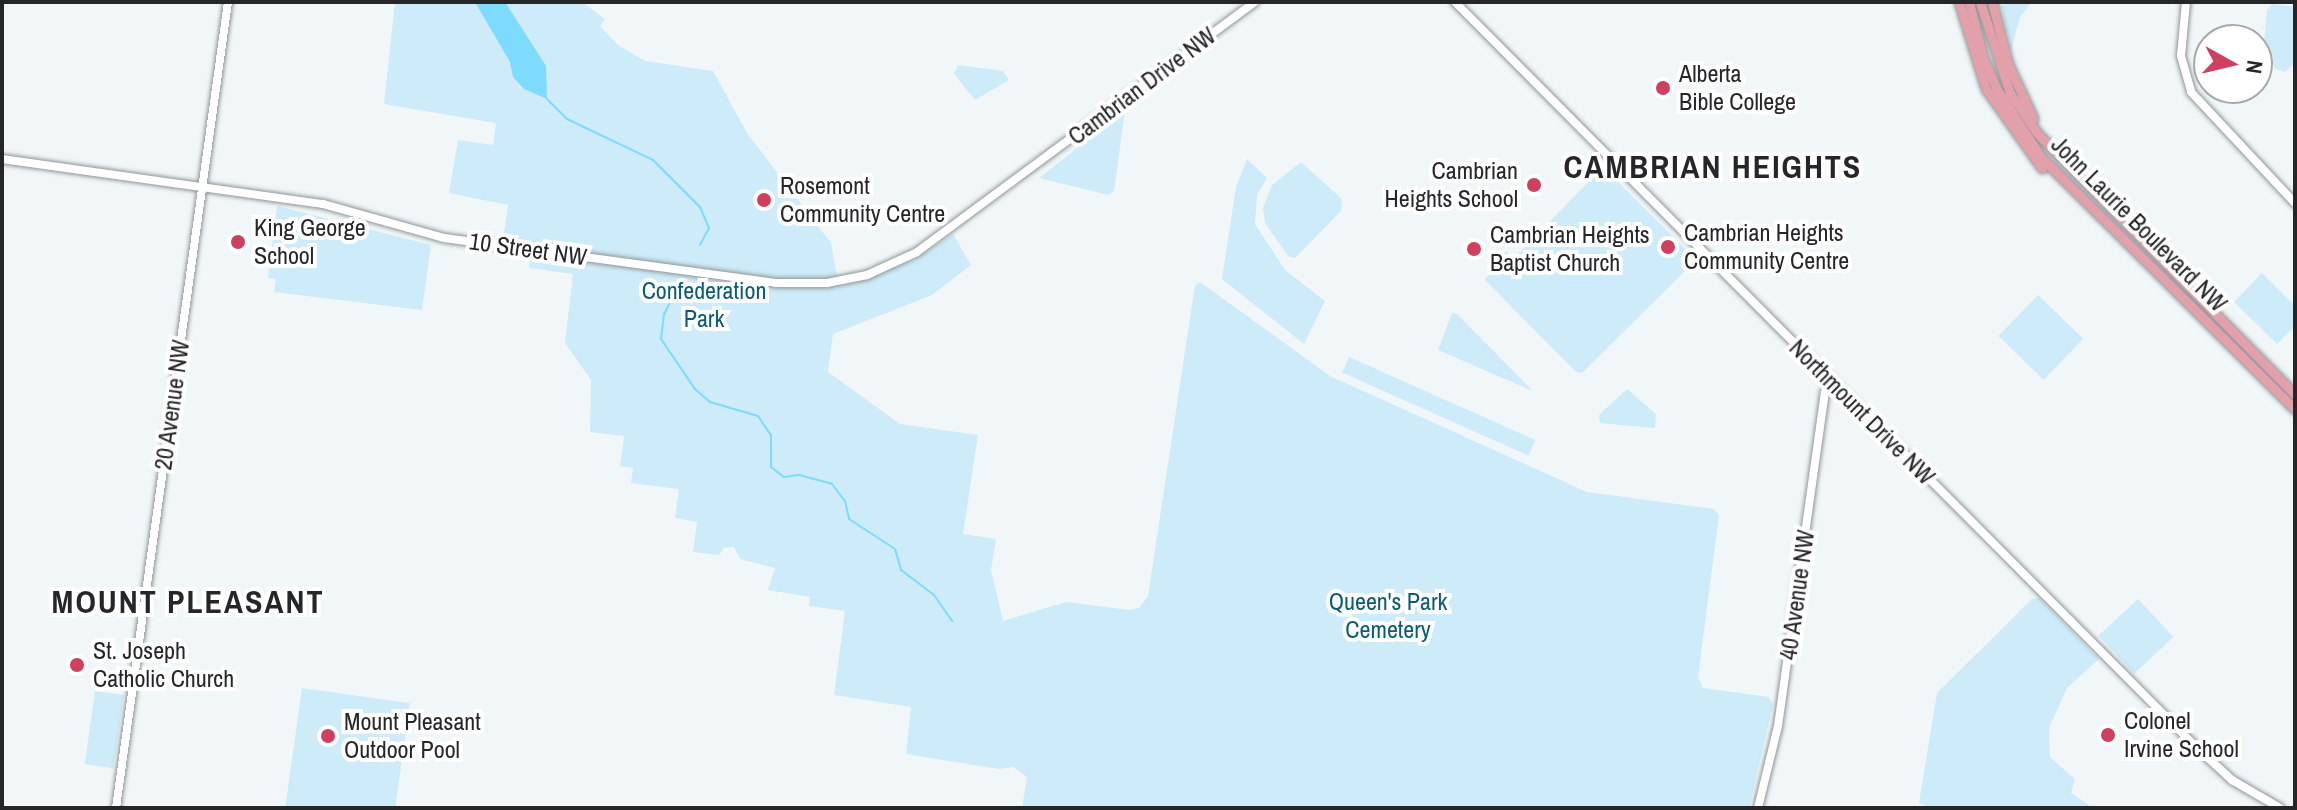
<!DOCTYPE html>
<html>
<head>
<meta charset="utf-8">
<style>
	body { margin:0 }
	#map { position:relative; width:2297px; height:810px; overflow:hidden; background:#f1f7f9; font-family:"Archivo Narrow",sans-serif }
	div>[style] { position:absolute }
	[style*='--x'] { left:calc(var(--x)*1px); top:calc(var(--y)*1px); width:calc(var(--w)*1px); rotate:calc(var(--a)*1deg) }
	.green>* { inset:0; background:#cdebf8; transform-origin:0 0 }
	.water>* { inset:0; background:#7cdbfe }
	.stream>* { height:2px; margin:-1px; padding:0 1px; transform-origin:1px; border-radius:1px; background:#7cdbfe }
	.roads { filter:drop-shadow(0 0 2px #919698) drop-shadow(0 0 2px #919698) }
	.secondary>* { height:8px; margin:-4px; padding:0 4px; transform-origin:4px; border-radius:4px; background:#fff }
	.primary>* { height:9px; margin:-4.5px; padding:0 4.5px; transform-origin:4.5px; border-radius:4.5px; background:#e1a0aa }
	.dots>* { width:22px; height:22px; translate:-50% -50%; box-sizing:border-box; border:4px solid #fff; border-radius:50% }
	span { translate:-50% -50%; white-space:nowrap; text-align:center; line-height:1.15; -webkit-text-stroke:8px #fff; paint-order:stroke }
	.poi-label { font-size:24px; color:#242627 }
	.left { translate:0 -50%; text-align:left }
	.right { translate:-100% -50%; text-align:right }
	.street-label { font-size:24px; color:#242627 }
	.park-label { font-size:24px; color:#0a5c73 }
	.district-label { font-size:32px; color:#242627; font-weight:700; letter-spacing:2px }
	.frame { position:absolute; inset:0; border:4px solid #242627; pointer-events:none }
	.north { position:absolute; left:2193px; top:24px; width:80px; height:80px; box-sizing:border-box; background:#fff; border:2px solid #a7a8a9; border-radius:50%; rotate:98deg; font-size:22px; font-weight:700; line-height:32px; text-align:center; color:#242627 }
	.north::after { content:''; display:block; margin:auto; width:28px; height:36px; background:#cf405e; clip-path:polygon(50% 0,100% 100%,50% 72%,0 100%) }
</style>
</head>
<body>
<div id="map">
	<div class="green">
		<div style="clip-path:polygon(395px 2px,582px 2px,605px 19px,600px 26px,618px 45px,645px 61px,713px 71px,747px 133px,831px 243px,839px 287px,914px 260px,953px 234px,971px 265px,932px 295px,833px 334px,828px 372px,900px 424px,978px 435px,963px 534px,996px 539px,991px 570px,1003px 621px,1066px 602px,1129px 610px,1139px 608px,1148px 596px,1195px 285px,1200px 282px,1330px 376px,1587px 492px,1714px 509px,1719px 515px,1698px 677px,1703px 688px,1769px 697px,1773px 705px,1749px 808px,1022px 808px,1027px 777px,1013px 767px,999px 769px,906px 754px,911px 707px,834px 695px,845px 611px,809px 606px,810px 597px,768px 590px,775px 568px,740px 559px,734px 547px,724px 548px,719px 555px,693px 552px,697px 522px,675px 518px,679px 489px,631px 483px,633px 468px,620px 466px,624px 436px,590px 432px,591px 380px,565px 343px,573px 274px,529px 268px,532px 243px,503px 239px,508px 205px,449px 193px,458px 140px,493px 145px,496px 123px,384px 104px)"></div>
		<div style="clip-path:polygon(2007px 2px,2032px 2px,2020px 17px,2011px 50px,2001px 7px)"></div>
		<div style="clip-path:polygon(2272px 4px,2295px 7px,2295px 63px,2285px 72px,2275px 69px,2264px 43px,2267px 10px)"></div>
		<div style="clip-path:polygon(958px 65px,1003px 71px,1009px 80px,975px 100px,954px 74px)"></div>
		<div style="clip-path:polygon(1125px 110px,1114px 191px,1108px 195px,1039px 178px)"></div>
		<div style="clip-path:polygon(1247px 159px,1267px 178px,1257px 195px,1255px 224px,1285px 270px,1325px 301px,1304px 344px,1222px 279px,1236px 187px)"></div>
		<div style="clip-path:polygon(1301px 162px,1342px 199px,1341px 211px,1295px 258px,1288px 256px,1265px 223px,1263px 208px,1272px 185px)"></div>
		<div style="clip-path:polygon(1603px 167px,1696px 260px,1582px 373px,1576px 372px,1485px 280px,1506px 251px,1514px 258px)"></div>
		<div style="clip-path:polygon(277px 206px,431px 245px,422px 310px,274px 292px,276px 279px,268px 278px)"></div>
		<div style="clip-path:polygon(2262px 273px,2295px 306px,2295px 326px,2277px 344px,2234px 302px)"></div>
		<div style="left:2038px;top:295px;width:63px;height:57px;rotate:44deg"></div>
		<div style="clip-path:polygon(1452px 313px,1457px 314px,1533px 391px,1438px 350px)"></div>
		<div style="left:1349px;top:357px;width:204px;height:17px;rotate:24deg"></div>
		<div style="clip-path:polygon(1627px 389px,1656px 414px,1655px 428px,1600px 423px,1599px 415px)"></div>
		<div style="clip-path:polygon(2039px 598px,2099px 659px,2067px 688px,2049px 728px,2050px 757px,2075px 779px,2071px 793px,2093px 808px,1930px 808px,1919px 803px,1937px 693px,2032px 599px)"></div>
		<div style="left:2138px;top:599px;width:52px;height:54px;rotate:47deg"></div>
		<div style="left:302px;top:688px;width:109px;height:121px;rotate:8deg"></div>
		<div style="left:95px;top:691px;width:29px;height:74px;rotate:8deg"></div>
	</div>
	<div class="water">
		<div style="clip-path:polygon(475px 2px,505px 2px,546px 66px,547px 99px,524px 89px,513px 77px,510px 62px)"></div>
	</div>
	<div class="stream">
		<div style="--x:547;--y:99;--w:28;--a:45"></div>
		<div style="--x:567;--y:119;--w:95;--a:25.5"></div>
		<div style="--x:653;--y:160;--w:66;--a:45"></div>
		<div style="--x:700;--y:207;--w:23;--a:67"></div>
		<div style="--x:709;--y:228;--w:19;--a:118"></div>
		<div style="--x:672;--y:299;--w:17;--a:118"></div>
		<div style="--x:664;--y:314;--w:25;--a:97"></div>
		<div style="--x:661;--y:339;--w:60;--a:55.8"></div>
		<div style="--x:695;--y:389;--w:20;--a:41"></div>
		<div style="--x:710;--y:402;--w:50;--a:16.3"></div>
		<div style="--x:758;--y:416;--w:23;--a:56"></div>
		<div style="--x:771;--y:435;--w:32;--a:90"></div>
		<div style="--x:771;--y:467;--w:16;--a:38"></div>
		<div style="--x:784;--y:477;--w:15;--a:-8"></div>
		<div style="--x:799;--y:475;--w:34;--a:15"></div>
		<div style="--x:832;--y:484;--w:21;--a:53"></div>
		<div style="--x:845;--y:501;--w:18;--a:77"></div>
		<div style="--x:849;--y:519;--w:55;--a:33.1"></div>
		<div style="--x:895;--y:549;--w:22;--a:74"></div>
		<div style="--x:901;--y:570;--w:41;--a:37.1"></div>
		<div style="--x:934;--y:595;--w:32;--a:55"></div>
	</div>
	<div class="roads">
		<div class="secondary">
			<div style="--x:1455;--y:2;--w:1048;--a:45.15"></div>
			<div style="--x:2194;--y:745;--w:52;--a:42.6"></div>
			<div style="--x:2232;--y:780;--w:56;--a:30.3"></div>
			<div style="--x:2186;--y:2;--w:54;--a:95.3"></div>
			<div style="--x:2181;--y:56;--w:37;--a:74"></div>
			<div style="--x:2191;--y:92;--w:152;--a:46.9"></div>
			<div style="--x:2;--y:159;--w:324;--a:8"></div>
			<div style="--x:323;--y:204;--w:126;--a:15.7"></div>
			<div style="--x:444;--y:238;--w:335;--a:7.7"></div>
			<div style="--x:776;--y:283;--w:51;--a:0"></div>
			<div style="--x:827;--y:283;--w:41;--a:-11.3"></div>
			<div style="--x:867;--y:275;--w:55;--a:-24.7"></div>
			<div style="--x:917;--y:252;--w:420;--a:-36.5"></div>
			<div style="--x:116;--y:808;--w:814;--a:-82.09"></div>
			<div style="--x:1758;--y:808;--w:84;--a:-76.3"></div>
			<div style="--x:1778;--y:726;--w:337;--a:-82"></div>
			<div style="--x:1825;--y:392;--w:12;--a:-55"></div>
		</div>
		<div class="primary">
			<div style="--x:1959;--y:2;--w:91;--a:72.8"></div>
			<div style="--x:1986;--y:89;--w:97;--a:54.7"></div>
			<div style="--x:1969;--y:2;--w:58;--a:76"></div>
			<div style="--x:1983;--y:58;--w:36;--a:66"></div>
			<div style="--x:1998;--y:91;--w:79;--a:56.9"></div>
			<div style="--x:2041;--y:157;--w:358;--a:44.8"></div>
			<div style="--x:1980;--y:2;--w:96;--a:71.8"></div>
			<div style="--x:2010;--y:93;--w:48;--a:56"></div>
			<div style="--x:2037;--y:133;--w:368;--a:45.4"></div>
			<div style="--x:1992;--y:2;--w:64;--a:75.5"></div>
			<div style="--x:2008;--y:64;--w:60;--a:65.2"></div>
		</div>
	</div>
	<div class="dots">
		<div style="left:1663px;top:88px;background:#cf405e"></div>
		<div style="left:1534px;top:185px;background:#cf405e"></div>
		<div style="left:764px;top:200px;background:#cf405e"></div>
		<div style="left:238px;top:242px;background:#cf405e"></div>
		<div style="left:1668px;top:247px;background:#cf405e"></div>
		<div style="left:1474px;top:249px;background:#cf405e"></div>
		<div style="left:77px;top:665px;background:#cf405e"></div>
		<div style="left:2108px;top:735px;background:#cf405e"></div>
		<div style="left:328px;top:736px;background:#cf405e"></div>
	</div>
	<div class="poi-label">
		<span class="left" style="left:1679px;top:88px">Alberta<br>Bible College</span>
		<span class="right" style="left:1518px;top:185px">Cambrian<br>Heights School</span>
		<span class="left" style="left:780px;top:200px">Rosemont<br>Community Centre</span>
		<span class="left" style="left:254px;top:242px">King George<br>School</span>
		<span class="left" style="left:1684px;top:247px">Cambrian Heights<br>Community Centre</span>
		<span class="left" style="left:1490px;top:249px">Cambrian Heights<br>Baptist Church</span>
		<span class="left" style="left:93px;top:665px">St. Joseph<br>Catholic Church</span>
		<span class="left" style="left:2124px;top:735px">Colonel<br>Irvine School</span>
		<span class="left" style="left:344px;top:736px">Mount Pleasant<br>Outdoor Pool</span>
	</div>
	<div class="street-label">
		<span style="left:1142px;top:86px;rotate:-37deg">Cambrian Drive NW</span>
		<span style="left:2139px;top:224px;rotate:45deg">John Laurie Boulevard NW</span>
		<span style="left:528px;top:249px;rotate:8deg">10 Street NW</span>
		<span style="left:172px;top:405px;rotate:-82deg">20 Avenue NW</span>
		<span style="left:1862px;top:412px;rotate:45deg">Northmount Drive NW</span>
		<span style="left:1797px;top:595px;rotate:-82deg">40 Avenue NW</span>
	</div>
	<div class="park-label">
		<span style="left:704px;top:305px">Confederation<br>Park</span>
		<span style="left:1388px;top:616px">Queen's Park<br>Cemetery</span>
	</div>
	<div class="district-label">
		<span style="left:1713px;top:167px">CAMBRIAN HEIGHTS</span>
		<span style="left:188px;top:602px">MOUNT PLEASANT</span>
	</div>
	<div class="frame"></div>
	<div class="north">N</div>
</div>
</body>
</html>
